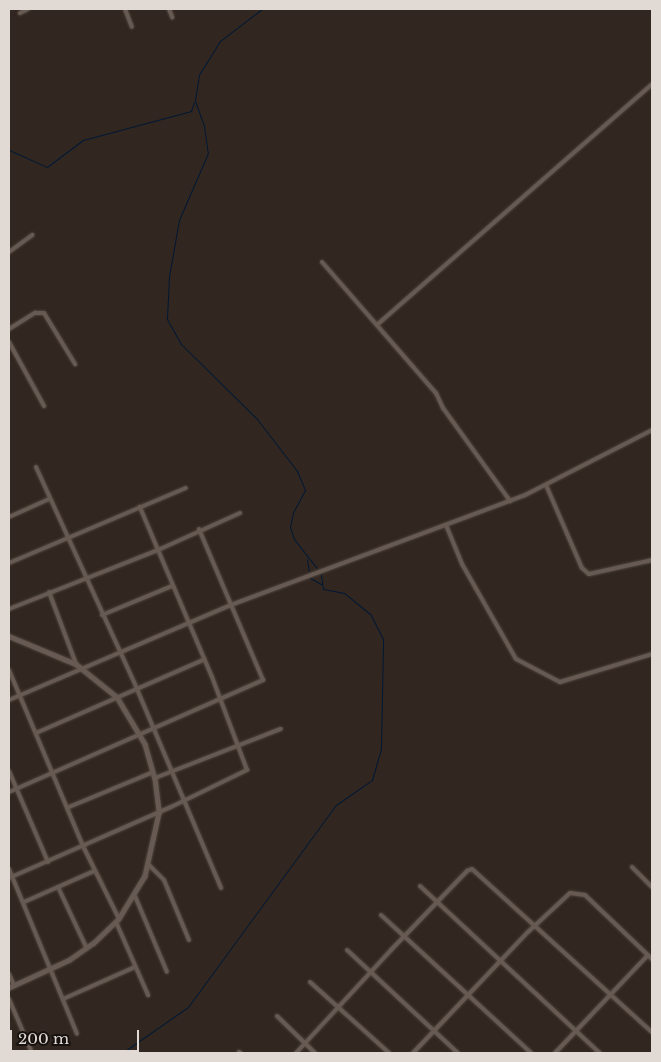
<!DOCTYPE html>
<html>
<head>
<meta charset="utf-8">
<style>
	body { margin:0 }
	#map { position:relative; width:661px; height:1062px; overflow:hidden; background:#322720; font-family:"Libre Baskerville",serif }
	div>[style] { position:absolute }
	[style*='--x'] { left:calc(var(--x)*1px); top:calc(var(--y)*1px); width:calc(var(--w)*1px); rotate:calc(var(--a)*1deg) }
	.stream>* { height:1px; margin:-0.5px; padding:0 0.5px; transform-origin:0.5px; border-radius:0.5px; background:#001834 }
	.roads { filter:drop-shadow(0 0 1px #4d443e) drop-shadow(0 0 1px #4d443e) }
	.minor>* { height:4px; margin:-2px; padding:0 2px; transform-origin:2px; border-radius:2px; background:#665a52 }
	.tertiary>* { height:4.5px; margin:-2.25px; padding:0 2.25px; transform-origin:2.25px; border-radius:2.25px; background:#665a52 }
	span { translate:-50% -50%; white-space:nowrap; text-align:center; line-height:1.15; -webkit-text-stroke:4px #16110e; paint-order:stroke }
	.frame { position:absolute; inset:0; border:10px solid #e0d9d4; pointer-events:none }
	.scale { position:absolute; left:10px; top:1030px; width:129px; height:22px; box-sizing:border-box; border:2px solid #e0d9d4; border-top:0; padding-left:6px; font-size:15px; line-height:18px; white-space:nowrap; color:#e0d9d4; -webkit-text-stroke:4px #16110e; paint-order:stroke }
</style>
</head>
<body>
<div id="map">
	<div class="stream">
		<div style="--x:262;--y:9;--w:53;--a:142.7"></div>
		<div style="--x:220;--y:41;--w:40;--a:122"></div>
		<div style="--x:199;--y:75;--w:26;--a:99"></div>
		<div style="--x:195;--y:101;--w:27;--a:70"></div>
		<div style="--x:204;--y:126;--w:27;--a:82"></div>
		<div style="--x:208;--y:153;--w:73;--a:113.4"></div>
		<div style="--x:179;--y:220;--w:57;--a:100.1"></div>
		<div style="--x:169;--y:276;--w:43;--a:92.7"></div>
		<div style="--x:167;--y:319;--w:29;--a:61"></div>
		<div style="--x:181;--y:344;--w:107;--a:44.6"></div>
		<div style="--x:257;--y:419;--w:66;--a:52.4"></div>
		<div style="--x:297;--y:471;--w:21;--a:67"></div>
		<div style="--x:305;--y:490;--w:26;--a:118"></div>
		<div style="--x:293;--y:513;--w:14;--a:102"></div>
		<div style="--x:290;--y:527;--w:13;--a:72"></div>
		<div style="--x:294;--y:539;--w:37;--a:52"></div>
		<div style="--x:9;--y:150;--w:42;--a:24.1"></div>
		<div style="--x:47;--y:167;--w:45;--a:-36.9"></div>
		<div style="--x:83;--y:140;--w:112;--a:-15"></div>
		<div style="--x:191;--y:111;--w:9;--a:-72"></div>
		<div style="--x:307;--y:559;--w:12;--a:81"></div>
		<div style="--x:310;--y:578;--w:13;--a:29"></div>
		<div style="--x:122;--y:1053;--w:80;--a:-34.9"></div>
		<div style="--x:188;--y:1007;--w:250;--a:-53.8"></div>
		<div style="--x:336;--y:805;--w:44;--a:-34.8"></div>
		<div style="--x:372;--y:780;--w:33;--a:-74"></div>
		<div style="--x:381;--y:748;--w:109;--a:-88.9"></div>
		<div style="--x:383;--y:639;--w:28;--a:-117"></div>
		<div style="--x:370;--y:614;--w:33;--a:-141"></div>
		<div style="--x:344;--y:593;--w:21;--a:-169"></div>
		<div style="--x:323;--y:589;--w:15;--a:-98"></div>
	</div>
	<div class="roads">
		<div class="minor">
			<div style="--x:125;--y:9;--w:19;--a:69"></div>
			<div style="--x:169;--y:9;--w:9;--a:69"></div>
			<div style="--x:20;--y:13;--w:9;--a:-27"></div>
			<div style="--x:9;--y:252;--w:29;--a:-36"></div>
			<div style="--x:322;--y:262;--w:174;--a:49"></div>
			<div style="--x:436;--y:393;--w:17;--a:65"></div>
			<div style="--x:443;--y:408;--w:115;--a:54.2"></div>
			<div style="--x:378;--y:324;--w:364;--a:-41.2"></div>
			<div style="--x:9;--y:329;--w:31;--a:-32"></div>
			<div style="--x:35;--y:313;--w:9;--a:0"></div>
			<div style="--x:44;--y:313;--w:60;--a:58.7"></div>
			<div style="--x:9;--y:342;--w:73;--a:61.3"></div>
			<div style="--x:36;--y:467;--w:244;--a:65.5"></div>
			<div style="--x:137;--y:689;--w:216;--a:67.1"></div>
			<div style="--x:546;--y:485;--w:90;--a:66.6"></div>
			<div style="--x:582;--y:568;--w:9;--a:41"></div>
			<div style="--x:589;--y:574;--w:65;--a:-12.5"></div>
			<div style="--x:9;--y:517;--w:44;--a:-24.2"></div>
			<div style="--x:446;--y:525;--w:42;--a:67.7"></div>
			<div style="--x:462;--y:564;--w:109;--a:60.4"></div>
			<div style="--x:516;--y:659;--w:50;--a:27.6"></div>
			<div style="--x:560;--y:682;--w:96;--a:-16.9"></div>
			<div style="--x:9;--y:563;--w:192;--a:-23"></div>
			<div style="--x:49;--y:592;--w:77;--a:69.4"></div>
			<div style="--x:9;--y:609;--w:160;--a:-21.6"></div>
			<div style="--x:158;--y:550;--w:90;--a:-24.3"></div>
			<div style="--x:102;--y:615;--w:76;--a:-22.5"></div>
			<div style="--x:9;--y:670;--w:191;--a:67.2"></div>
			<div style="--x:83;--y:846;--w:81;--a:63.7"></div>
			<div style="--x:9;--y:700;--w:241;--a:-23.2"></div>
			<div style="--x:231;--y:605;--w:314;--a:-20.5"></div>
			<div style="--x:525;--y:495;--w:143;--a:-27.1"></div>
			<div style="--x:36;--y:733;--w:182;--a:-23.6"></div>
			<div style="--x:9;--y:771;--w:99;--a:66.8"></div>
			<div style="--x:155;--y:778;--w:135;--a:-21.3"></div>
			<div style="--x:9;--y:792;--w:278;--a:-23.8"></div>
			<div style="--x:263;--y:680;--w:164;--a:-113"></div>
			<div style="--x:69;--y:807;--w:91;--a:-22.6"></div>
			<div style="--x:149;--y:865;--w:21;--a:45"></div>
			<div style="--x:164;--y:880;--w:65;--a:67.4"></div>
			<div style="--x:632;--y:867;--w:28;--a:45"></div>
			<div style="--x:9;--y:869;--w:178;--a:67.6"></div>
			<div style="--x:9;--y:878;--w:177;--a:-23.7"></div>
			<div style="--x:171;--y:807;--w:85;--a:-26"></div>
			<div style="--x:247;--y:770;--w:99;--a:-110.6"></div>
			<div style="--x:212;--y:677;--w:185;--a:-113"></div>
			<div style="--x:420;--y:886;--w:246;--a:42.9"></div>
			<div style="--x:58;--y:887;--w:68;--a:64.9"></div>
			<div style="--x:135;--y:896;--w:82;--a:67.2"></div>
			<div style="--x:24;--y:902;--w:77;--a:-23.9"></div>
			<div style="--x:381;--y:915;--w:204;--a:42.6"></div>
			<div style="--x:116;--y:922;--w:80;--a:66.3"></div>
			<div style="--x:347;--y:950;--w:151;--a:42.9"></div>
			<div style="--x:9;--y:974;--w:12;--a:66"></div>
			<div style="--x:310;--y:982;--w:106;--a:41.9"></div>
			<div style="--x:9;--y:999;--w:59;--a:66.9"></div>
			<div style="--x:63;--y:999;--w:79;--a:-24"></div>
			<div style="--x:277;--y:1016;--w:53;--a:44.2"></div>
			<div style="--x:239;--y:1052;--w:2;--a:27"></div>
			<div style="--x:296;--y:1053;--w:140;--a:-47.3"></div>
			<div style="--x:391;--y:950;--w:110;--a:-46.1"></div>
			<div style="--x:467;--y:871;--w:5;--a:-22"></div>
			<div style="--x:472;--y:869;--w:243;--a:42.2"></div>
			<div style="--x:413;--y:1053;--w:167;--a:-46.5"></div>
			<div style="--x:528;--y:932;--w:57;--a:-42.9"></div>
			<div style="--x:570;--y:893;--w:15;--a:8"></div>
			<div style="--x:585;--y:895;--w:93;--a:43.7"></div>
			<div style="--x:555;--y:1053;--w:135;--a:-46.5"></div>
		</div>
		<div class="tertiary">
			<div style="--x:9;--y:636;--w:73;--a:22.7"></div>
			<div style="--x:76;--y:664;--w:53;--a:38.8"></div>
			<div style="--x:117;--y:697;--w:55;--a:59.2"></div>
			<div style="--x:145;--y:744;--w:35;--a:74"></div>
			<div style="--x:155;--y:778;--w:35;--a:83"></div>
			<div style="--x:159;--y:813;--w:65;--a:102.5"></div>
			<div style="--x:145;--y:876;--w:50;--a:121.2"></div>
			<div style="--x:119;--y:919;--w:35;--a:136"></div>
			<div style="--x:94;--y:943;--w:29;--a:145"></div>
			<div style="--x:70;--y:960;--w:67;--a:155.3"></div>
		</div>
	</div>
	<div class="frame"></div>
	<div class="scale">200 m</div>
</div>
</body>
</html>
